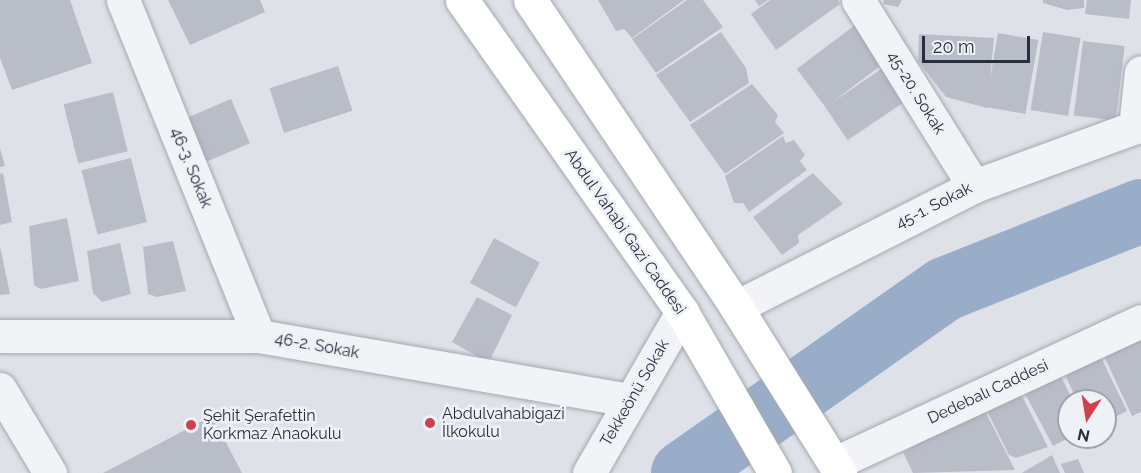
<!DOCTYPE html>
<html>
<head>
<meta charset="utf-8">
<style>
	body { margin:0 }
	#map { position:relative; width:1141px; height:473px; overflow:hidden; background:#dee2e8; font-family:Raleway,sans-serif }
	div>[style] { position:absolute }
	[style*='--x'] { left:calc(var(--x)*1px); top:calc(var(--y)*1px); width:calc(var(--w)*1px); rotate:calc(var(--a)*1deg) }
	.river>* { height:64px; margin:-32px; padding:0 32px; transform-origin:32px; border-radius:32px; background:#99adc9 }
	.building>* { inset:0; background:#b9bdc8; transform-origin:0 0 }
	.roads { filter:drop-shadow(0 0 2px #a3a9b2) drop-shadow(0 0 2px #a3a9b2) }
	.street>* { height:33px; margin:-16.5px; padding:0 16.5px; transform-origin:16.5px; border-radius:16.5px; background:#f1f3f6 }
	.primary>* { height:33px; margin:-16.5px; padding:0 16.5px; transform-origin:16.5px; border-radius:16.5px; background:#fff }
	.dots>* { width:16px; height:16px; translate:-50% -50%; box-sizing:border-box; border:3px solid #eef1f6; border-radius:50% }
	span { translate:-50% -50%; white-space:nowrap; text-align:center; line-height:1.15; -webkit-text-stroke:5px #eef1f6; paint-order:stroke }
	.street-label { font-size:16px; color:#272f3f }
	.poi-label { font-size:16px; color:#272f3f }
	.left { translate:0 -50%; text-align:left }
	.north { position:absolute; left:1057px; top:389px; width:60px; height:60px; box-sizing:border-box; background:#eef1f6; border:2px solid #9ea3ad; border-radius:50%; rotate:192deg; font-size:16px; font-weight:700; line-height:24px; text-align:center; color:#272f3f }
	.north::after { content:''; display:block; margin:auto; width:21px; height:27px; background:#cf414e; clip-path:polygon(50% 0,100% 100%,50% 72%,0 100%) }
	.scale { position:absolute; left:922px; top:36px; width:108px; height:27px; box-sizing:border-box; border:3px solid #272f3f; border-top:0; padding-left:8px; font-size:18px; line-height:21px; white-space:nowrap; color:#272f3f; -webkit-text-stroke:4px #eef1f6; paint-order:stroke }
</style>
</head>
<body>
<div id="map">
	<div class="river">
		<div style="--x:683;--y:473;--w:320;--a:-35.1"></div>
		<div style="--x:945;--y:289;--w:211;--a:-21.7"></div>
	</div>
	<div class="building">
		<div style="clip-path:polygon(0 0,70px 0,92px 63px,12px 90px,0 58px)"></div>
		<div style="clip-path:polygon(168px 0,260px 0,265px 12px,190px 45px)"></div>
		<div style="clip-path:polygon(598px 0,684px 0,632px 38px,624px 29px,616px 31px)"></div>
		<div style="clip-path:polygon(687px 0,703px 0,723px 27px,656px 73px,632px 39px)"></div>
		<div style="clip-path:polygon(755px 0,768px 0,759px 6px)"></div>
		<div style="clip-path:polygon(770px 0,838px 0,840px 4px,776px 50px,751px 14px)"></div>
		<div style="clip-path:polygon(884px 0,902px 0,898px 7px,883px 4px)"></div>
		<div style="clip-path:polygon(1043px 0,1084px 0,1084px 8px,1067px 10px,1043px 3px)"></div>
		<div style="clip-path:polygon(1087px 0,1131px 0,1129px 19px,1085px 14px)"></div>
		<div style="left:855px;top:25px;width:48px;height:73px;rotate:53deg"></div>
		<div style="clip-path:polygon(721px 32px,746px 68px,749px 83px,690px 122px,656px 75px)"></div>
		<div style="left:1043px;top:32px;width:38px;height:79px;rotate:9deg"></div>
		<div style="left:998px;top:33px;width:41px;height:75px;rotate:10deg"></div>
		<div style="clip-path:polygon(919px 34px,994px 38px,987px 108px,946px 97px,918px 61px)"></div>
		<div style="left:1083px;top:41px;width:42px;height:75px;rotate:7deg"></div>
		<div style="left:889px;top:64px;width:40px;height:77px;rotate:56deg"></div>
		<div style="left:338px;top:66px;width:47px;height:72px;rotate:72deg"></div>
		<div style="clip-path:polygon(752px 84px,778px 115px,775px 122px,784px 133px,725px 174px,690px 125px)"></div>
		<div style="left:113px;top:92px;width:61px;height:51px;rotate:76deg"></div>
		<div style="left:231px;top:99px;width:48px;height:53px;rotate:67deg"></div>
		<div style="clip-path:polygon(783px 136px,786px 143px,794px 140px,805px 155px,800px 161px,807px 170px,749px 212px,743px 203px,734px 203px,725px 176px)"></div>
		<div style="clip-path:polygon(0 148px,5px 166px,0 167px)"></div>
		<div style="left:131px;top:158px;width:66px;height:51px;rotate:76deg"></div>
		<div style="clip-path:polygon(3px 173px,12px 222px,0 225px,0 174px)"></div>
		<div style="clip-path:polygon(813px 173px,843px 204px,798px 235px,799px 243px,782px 255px,753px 217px)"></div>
		<div style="clip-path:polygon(67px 218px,79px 281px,41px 289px,34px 285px,29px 226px)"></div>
		<div style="left:494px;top:238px;width:52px;height:51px;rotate:28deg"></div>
		<div style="clip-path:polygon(173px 241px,186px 291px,157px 297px,148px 294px,143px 247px)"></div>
		<div style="clip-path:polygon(120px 243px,131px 294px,102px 302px,93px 293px,87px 251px)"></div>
		<div style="clip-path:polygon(0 246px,10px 294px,0 295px)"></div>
		<div style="clip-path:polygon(477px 297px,512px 315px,491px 358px,482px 359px,452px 342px)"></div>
		<div style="clip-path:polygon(1141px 340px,1141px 412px,1132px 416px,1103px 354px)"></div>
		<div style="clip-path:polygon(1100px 355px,1127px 411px,1105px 422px,1105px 401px,1077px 401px,1064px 372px)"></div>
		<div style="clip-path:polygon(1059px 372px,1073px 401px,1069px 401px,1069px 438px,1053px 446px,1023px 390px)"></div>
		<div style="clip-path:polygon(1019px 390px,1048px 447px,1016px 458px,1009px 455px,985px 407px)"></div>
		<div style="clip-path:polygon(984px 409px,1015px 470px,913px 473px,903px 452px)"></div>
		<div style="clip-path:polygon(212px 416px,242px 473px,103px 473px)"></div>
		<div style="clip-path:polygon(1052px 455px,1060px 473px,1022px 473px)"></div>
		<div style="clip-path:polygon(1078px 459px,1084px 473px,1065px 473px,1061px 464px)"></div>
	</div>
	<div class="roads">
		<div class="street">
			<div style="--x:123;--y:0;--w:362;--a:68"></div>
			<div style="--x:858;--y:0;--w:219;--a:58.1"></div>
			<div style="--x:1135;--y:127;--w:55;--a:-83.8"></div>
			<div style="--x:736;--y:307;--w:267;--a:-26.9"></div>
			<div style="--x:974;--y:186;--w:178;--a:-20.1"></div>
			<div style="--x:0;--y:336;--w:259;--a:0"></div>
			<div style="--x:259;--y:336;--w:377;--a:9.8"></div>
			<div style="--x:0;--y:389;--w:98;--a:59.2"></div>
			<div style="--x:835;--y:463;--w:337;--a:-24.9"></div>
			<div style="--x:589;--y:473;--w:186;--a:-60"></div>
		</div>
		<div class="primary">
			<div style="--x:462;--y:0;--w:382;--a:54.8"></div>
			<div style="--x:682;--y:312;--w:186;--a:60"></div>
			<div style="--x:530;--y:0;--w:370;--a:56.1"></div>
			<div style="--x:736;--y:307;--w:196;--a:57.9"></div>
		</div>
	</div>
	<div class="dots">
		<div style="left:430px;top:423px;background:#cf414e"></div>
		<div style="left:191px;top:425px;background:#cf414e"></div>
	</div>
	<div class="street-label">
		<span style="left:916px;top:93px;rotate:58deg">45-20. Sokak</span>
		<span style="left:191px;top:168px;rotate:68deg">46-3. Sokak</span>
		<span style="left:934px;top:206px;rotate:-27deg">45-1. Sokak</span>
		<span style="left:625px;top:232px;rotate:55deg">Abdul Vahabi Gazi Caddesi</span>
		<span style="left:317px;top:346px;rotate:10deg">46-2. Sokak</span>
		<span style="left:988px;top:392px;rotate:-25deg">Dedebalı Caddesi</span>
		<span style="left:635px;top:393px;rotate:-60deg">Tekkeönü Sokak</span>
	</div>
	<div class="poi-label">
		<span class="left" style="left:442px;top:423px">Abdulvahabigazi<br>İlkokulu</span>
		<span class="left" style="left:203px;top:425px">Şehit Şerafettin<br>Korkmaz Anaokulu</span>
	</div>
	<div class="north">N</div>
	<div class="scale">20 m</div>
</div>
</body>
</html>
